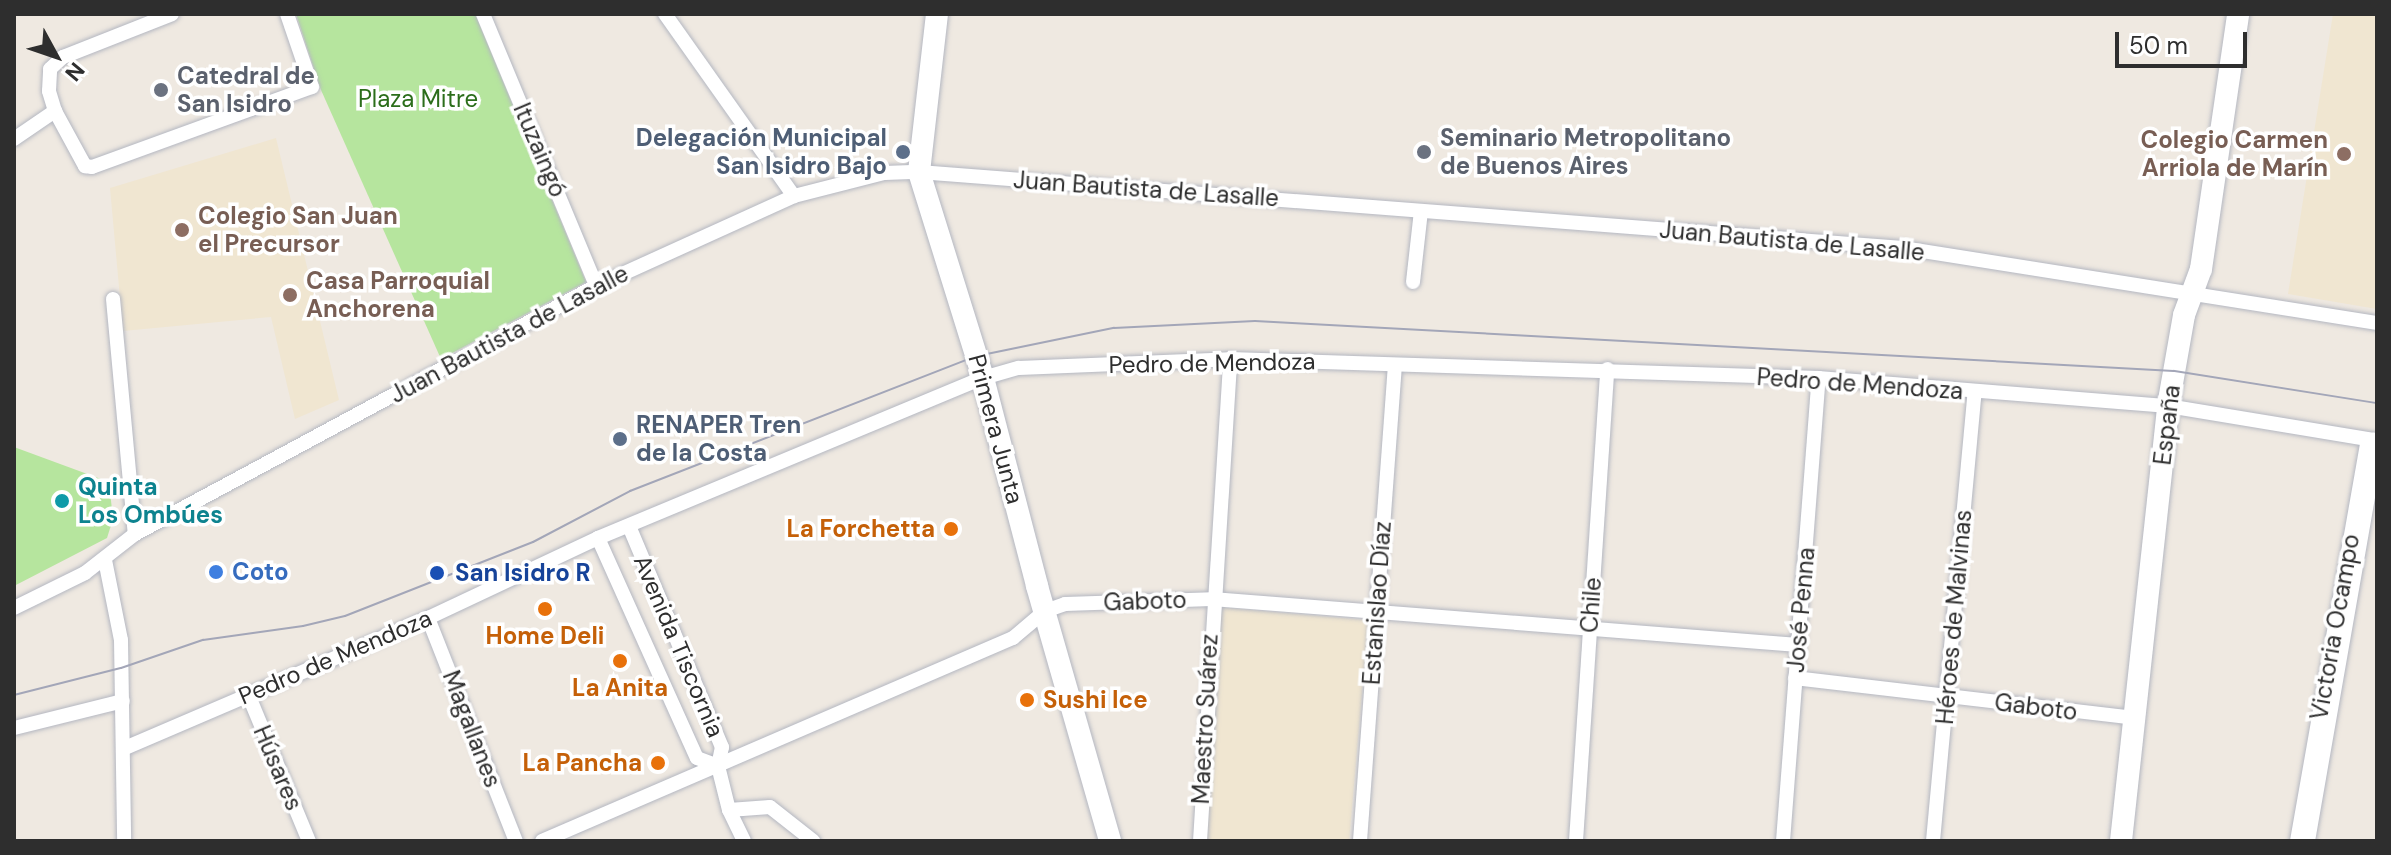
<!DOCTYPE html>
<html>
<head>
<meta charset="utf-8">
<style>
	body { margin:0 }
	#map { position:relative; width:2391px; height:855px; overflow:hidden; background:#efe9e1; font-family:"DM Sans",sans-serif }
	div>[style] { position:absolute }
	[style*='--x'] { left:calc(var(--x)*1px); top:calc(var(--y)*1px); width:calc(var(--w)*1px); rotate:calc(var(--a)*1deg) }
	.education>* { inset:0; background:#f0e6d1; transform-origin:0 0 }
	.green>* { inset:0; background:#b6e59e }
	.roads { filter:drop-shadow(0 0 2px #b4b7c1) drop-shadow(0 0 2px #b4b7c1) }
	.street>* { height:14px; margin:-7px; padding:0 7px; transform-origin:7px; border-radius:7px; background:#fff }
	.secondary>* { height:22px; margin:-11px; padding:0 11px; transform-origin:11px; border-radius:11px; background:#fff }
	.tram>* { height:2px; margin:-1px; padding:0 1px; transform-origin:1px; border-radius:1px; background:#a3a6b8 }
	.dots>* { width:22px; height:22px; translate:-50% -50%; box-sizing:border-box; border:4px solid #fff; border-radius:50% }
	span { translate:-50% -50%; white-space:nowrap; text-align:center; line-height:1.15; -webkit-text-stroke:7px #fff; paint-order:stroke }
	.worship-label { font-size:24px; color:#5b616d; font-weight:700 }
	.left { translate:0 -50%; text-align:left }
	.park-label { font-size:24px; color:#2c6e1b }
	.service-label { font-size:24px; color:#4e5e75; font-weight:700 }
	.right { translate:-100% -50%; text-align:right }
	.education-label { font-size:24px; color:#785e54; font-weight:700 }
	.street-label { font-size:24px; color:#2e2e2e }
	.culture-label { font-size:24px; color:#0d838f; font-weight:700 }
	.food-label { font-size:24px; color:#c56008; font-weight:700 }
	.shop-label { font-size:24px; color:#366cbe; font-weight:700 }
	.transit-label { font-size:24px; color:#164399; font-weight:700 }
	.frame { position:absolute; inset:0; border:16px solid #2e2e2e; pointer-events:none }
	.north { position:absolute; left:16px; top:16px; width:80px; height:80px; -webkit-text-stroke:6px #fff; paint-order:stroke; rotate:130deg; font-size:22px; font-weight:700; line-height:32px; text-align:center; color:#2e2e2e }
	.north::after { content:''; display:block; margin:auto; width:28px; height:36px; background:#2e2e2e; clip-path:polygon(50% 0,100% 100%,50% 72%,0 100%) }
	.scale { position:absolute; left:2115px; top:32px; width:132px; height:36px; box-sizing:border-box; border:4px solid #2e2e2e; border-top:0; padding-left:10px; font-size:24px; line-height:28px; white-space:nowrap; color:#2e2e2e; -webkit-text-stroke:6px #fff; paint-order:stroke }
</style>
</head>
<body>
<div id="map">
	<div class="education">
		<div style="clip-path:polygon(2333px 14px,2377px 14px,2377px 309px,2288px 294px)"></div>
		<div style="clip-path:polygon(276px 138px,339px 400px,295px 419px,271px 317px,123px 331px,110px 188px)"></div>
		<div style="left:1217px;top:607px;width:152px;height:234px;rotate:5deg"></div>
	</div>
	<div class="green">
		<div style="clip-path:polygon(296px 14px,475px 14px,586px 282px,441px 359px,321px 90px)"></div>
		<div style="clip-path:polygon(14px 447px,109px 482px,113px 519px,107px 538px,14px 586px)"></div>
	</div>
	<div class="roads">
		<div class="street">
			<div style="--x:483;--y:14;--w:295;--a:67.4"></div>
			<div style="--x:665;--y:14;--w:223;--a:54.7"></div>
			<div style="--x:55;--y:111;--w:63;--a:61.4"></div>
			<div style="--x:85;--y:166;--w:7;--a:8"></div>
			<div style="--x:92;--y:167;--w:234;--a:-20"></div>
			<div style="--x:312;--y:87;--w:77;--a:-108.9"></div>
			<div style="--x:14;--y:139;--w:50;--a:-34.3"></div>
			<div style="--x:55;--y:111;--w:21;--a:-107"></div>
			<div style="--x:49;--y:91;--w:22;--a:-87"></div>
			<div style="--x:50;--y:69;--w:18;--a:-43"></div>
			<div style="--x:63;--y:57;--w:117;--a:-21.5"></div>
			<div style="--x:1413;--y:282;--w:71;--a:-83.6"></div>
			<div style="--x:113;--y:299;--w:236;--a:84.7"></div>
			<div style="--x:629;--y:526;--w:240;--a:67.2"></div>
			<div style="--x:722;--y:747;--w:19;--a:102"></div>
			<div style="--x:718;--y:766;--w:45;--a:76"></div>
			<div style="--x:729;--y:810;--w:34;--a:64"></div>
			<div style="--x:598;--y:538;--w:241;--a:65.8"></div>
			<div style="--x:697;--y:758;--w:22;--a:21"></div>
			<div style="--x:105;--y:560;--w:82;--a:78.7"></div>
			<div style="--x:121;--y:640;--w:201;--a:89.1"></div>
			<div style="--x:14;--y:608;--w:79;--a:-26.2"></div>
			<div style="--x:85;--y:573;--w:63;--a:-38"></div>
			<div style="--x:135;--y:534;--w:523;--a:-28.28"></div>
			<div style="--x:596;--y:286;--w:217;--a:-24.4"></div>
			<div style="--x:794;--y:196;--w:93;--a:-14.3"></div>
			<div style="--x:884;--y:173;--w:35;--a:-2"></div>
			<div style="--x:919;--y:172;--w:987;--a:4.42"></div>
			<div style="--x:1903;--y:248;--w:480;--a:9"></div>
			<div style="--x:428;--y:618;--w:240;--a:68.5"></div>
			<div style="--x:1795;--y:678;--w:341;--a:6.7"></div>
			<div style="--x:248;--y:694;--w:159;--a:67.5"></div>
			<div style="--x:14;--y:728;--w:112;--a:-13.9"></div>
			<div style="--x:125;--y:748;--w:330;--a:-23.2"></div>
			<div style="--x:428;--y:618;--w:188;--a:-25.2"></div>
			<div style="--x:598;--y:538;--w:417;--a:-22.6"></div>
			<div style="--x:983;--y:378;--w:37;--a:-16"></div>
			<div style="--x:1019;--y:368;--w:211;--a:-2.4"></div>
			<div style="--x:1230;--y:359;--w:589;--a:1.85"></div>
			<div style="--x:1819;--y:378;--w:350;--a:4.6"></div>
			<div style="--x:2168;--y:406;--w:209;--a:9.4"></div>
			<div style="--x:729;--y:810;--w:41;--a:-4.2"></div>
			<div style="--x:770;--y:807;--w:55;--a:38.3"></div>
			<div style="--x:542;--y:841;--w:513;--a:-23.32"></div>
			<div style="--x:1013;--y:638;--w:42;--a:-40.2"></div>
			<div style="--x:1045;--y:611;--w:21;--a:-19"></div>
			<div style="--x:1065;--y:604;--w:147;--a:-1.9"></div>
			<div style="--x:1212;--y:599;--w:588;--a:4.49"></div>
			<div style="--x:1200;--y:841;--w:483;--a:-86.4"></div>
			<div style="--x:1360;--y:841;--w:477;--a:-85.8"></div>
			<div style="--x:1576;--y:841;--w:473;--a:-86.2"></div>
			<div style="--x:1783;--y:841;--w:464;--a:-85.6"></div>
			<div style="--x:1933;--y:841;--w:451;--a:-84.7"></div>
			<div style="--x:2297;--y:841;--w:401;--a:-80"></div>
			<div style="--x:2367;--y:446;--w:9;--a:-41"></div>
			<div style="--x:2308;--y:841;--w:400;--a:-80.1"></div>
			<div style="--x:2377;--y:447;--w:8;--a:-113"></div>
		</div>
		<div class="secondary">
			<div style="--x:937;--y:14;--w:159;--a:96.5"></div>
			<div style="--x:919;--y:172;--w:216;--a:72.7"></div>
			<div style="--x:983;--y:378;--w:215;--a:75.4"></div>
			<div style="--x:1037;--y:586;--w:265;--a:74"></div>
			<div style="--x:2121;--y:841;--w:438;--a:-83.8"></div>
			<div style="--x:2168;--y:406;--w:92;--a:-80"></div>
			<div style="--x:2184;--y:315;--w:49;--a:-69.7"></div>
			<div style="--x:2201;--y:269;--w:258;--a:-81.7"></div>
		</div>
	</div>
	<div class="tram">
		<div style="--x:14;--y:695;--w:110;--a:-14.2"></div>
		<div style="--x:121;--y:668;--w:87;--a:-18.9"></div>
		<div style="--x:203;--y:640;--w:101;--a:-8"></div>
		<div style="--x:303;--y:626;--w:43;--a:-13.4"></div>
		<div style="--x:345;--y:616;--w:202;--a:-21.5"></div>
		<div style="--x:533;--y:542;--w:110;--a:-27.7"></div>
		<div style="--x:630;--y:491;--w:372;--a:-21.3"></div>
		<div style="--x:977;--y:356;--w:140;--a:-11.6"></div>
		<div style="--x:1114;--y:328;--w:141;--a:-2.8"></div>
		<div style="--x:1255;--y:321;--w:920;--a:3.11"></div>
		<div style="--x:2174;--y:371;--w:206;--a:9"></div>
	</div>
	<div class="dots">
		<div style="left:161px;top:90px;background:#6b7280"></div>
		<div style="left:903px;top:152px;background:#5c6f8a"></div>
		<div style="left:1424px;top:152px;background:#6b7280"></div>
		<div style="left:2344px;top:154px;background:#8d6e63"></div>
		<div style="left:182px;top:230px;background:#8d6e63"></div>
		<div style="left:290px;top:295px;background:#8d6e63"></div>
		<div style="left:620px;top:439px;background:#5c6f8a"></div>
		<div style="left:62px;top:501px;background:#0f9aa8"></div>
		<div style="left:951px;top:529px;background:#e8710a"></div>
		<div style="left:216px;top:572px;background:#3f7fe0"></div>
		<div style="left:437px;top:573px;background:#1a4fb4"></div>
		<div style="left:545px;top:609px;background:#e8710a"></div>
		<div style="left:620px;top:661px;background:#e8710a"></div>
		<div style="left:1027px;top:700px;background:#e8710a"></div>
		<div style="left:658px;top:763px;background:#e8710a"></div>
	</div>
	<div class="worship-label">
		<span class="left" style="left:177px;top:90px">Catedral de<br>San Isidro</span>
		<span class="left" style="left:1440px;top:152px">Seminario Metropolitano<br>de Buenos Aires</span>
	</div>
	<div class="park-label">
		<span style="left:418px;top:99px">Plaza Mitre</span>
	</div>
	<div class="service-label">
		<span class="right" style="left:887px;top:152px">Delegación Municipal<br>San Isidro Bajo</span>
		<span class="left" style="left:636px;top:439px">RENAPER Tren<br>de la Costa</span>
	</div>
	<div class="education-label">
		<span class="right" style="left:2328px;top:154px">Colegio Carmen<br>Arriola de Marín</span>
		<span class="left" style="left:198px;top:230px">Colegio San Juan<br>el Precursor</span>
		<span class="left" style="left:306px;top:295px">Casa Parroquial<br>Anchorena</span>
	</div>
	<div class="street-label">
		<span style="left:540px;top:150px;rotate:67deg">Ituzaingó</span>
		<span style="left:1146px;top:189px;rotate:4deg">Juan Bautista de Lasalle</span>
		<span style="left:1792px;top:241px;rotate:5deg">Juan Bautista de Lasalle</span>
		<span style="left:509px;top:334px;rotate:-28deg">Juan Bautista de Lasalle</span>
		<span style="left:1212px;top:363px;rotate:-1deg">Pedro de Mendoza</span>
		<span style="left:1860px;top:384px;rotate:4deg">Pedro de Mendoza</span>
		<span style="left:2167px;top:425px;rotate:-83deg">España</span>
		<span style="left:996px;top:429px;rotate:75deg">Primera Junta</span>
		<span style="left:1145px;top:601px;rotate:-2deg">Gaboto</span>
		<span style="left:1377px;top:603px;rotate:-86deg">Estanislao Díaz</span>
		<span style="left:1591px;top:605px;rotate:-86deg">Chile</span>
		<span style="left:1801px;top:610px;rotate:-85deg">José Penna</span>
		<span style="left:1954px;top:617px;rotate:-85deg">Héroes de Malvinas</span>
		<span style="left:2335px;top:627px;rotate:-80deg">Victoria Ocampo</span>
		<span style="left:679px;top:646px;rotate:67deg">Avenida Tiscornia</span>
		<span style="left:335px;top:657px;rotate:-23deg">Pedro de Mendoza</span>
		<span style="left:2036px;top:707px;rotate:7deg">Gaboto</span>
		<span style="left:1205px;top:719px;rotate:-87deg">Maestro Suárez</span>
		<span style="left:472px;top:729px;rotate:69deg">Magallanes</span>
		<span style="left:278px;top:768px;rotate:67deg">Húsares</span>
	</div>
	<div class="culture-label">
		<span class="left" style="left:78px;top:501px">Quinta<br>Los Ombúes</span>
	</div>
	<div class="food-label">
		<span class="right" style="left:935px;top:529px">La Forchetta</span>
		<span style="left:545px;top:636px">Home Deli</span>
		<span style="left:620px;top:688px">La Anita</span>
		<span class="left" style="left:1043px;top:700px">Sushi Ice</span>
		<span class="right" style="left:642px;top:763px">La Pancha</span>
	</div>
	<div class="shop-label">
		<span class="left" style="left:232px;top:572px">Coto</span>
	</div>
	<div class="transit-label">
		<span class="left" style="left:455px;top:573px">San Isidro R</span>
	</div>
	<div class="frame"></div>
	<div class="north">N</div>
	<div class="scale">50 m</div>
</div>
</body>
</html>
